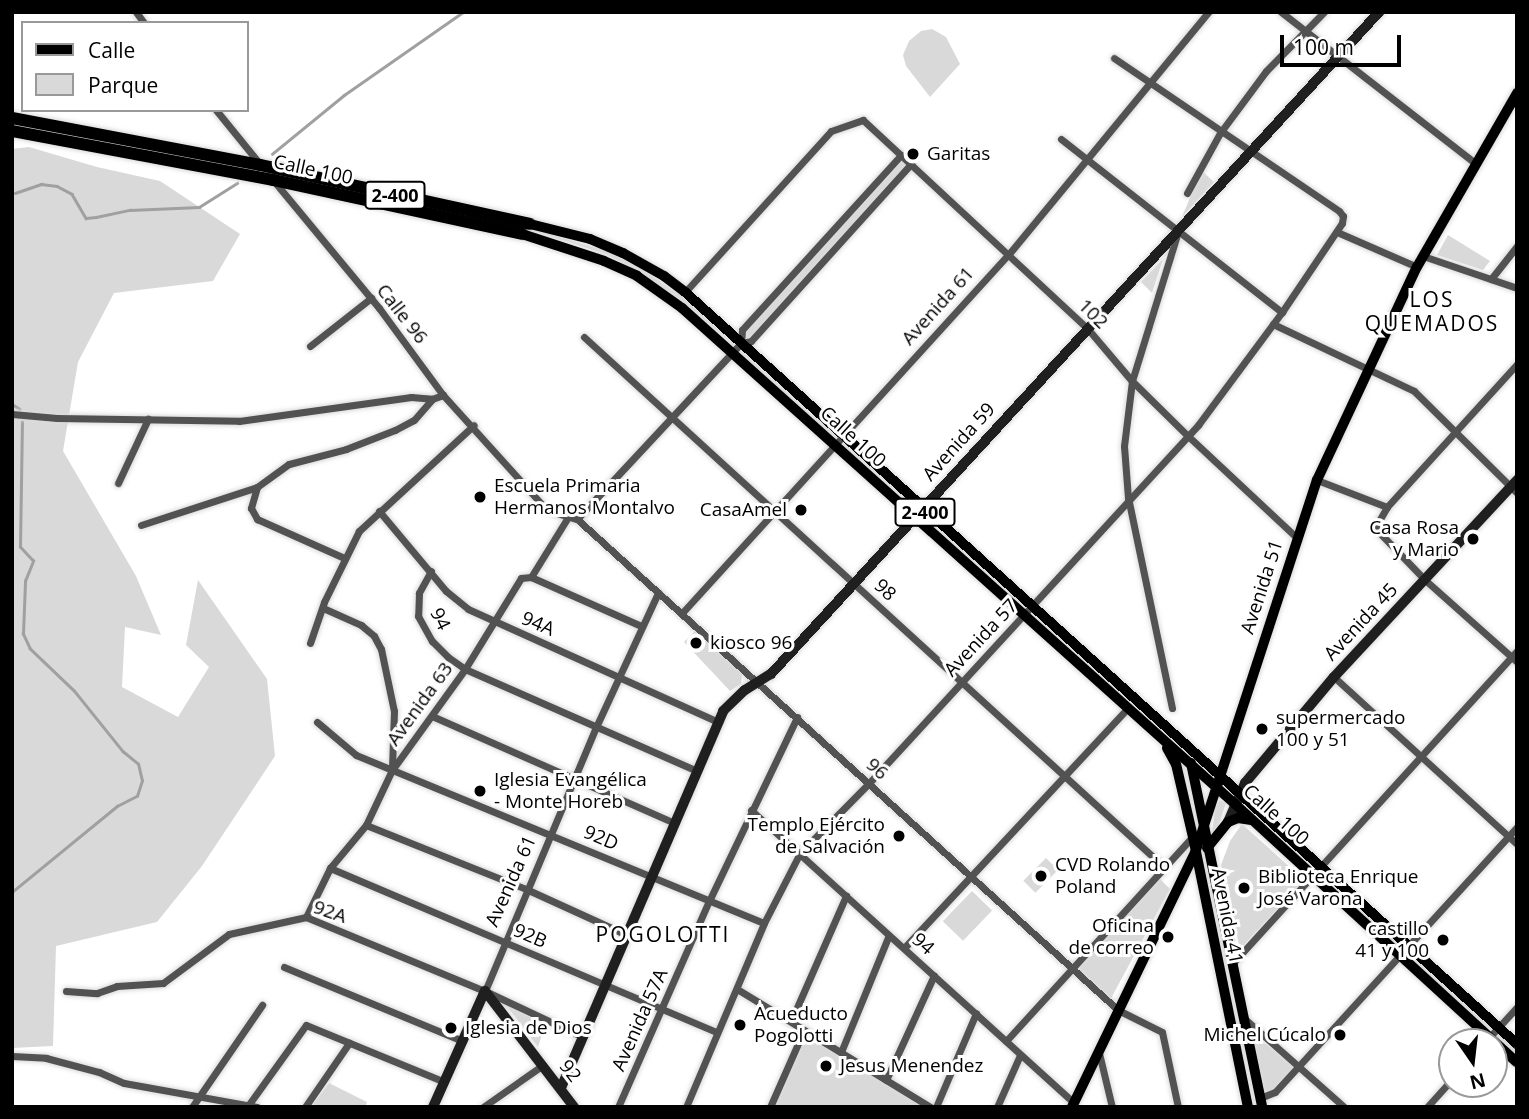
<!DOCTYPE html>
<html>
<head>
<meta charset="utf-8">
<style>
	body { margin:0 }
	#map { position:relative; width:1529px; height:1119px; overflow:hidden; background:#fff; font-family:"Open Sans",sans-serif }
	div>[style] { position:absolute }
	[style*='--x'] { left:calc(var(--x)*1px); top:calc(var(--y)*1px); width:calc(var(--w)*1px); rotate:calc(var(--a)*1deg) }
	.green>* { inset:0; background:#d9d9d9; transform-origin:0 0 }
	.stream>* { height:2.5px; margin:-1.25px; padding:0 1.25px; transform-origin:1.25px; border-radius:1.25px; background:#a0a0a0 }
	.roads { filter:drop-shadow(0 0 2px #dbdbdb) drop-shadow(0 0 2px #dbdbdb) }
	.street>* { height:7px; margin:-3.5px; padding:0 3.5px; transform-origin:3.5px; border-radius:3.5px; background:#525252 }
	.secondary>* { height:10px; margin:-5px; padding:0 5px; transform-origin:5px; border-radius:5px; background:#1f1f1f }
	.primary>* { height:10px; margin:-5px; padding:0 5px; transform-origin:5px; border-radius:5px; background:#000 }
	.highway>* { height:12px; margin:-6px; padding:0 6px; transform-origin:6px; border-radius:6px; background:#000 }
	.dots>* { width:19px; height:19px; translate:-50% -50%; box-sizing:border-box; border:4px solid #fff; border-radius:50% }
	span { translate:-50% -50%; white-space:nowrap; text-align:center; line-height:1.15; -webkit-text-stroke:6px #fff; paint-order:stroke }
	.shield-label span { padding:2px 5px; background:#fff; border:2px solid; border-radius:5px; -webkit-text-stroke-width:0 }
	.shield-label { font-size:18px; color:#000; font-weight:700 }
	.poi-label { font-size:19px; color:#000 }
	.left { translate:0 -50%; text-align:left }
	.right { translate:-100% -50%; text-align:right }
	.street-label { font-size:19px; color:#000 }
	.neighbourhood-label { font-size:21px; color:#000; letter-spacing:2px }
	.frame { position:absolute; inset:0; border:14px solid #000; pointer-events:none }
	.legend { position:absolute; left:21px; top:21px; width:228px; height:91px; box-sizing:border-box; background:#fff; border:2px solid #999; margin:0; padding:9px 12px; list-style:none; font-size:21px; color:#000 }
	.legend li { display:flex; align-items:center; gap:14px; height:35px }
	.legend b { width:35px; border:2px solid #999 }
	.north { position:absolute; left:1438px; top:1028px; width:70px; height:70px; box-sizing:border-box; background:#fff; border:2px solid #999; border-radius:50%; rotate:166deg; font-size:19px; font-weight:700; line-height:28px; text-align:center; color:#000 }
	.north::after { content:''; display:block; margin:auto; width:24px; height:32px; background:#000; clip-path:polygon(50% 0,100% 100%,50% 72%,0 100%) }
	.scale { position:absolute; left:1280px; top:35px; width:121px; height:32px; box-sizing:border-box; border:4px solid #000; border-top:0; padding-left:9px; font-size:21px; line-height:24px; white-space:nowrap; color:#000; -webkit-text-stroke:5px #fff; paint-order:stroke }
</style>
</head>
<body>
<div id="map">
	<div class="green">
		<div style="clip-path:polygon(932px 29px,946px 37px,960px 64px,930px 97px,906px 66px,903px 55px,909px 41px,921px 31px)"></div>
		<div style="clip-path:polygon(29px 147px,97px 167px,160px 181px,240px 234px,213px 281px,114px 293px,78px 362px,63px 451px,136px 576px,161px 635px,125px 627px,122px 687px,178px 717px,209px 667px,186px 645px,198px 580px,267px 679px,275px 756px,202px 866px,157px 922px,56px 946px,53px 1046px,12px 1048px,12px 149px)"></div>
		<div style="clip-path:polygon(901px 159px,907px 164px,750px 339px,744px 340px,744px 332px)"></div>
		<div style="clip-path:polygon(1202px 171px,1214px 182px,1182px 217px,1192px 193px)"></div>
		<div style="clip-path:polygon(524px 227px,610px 252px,641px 269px,683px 297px,735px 346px,681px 300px,639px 272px,608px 255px)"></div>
		<div style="clip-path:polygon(1448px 235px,1490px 261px,1483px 270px,1437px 255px)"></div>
		<div style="clip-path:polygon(1163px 259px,1152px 293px,1141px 282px)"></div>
		<div style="left:739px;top:350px;width:130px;height:2px;rotate:42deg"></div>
		<div style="clip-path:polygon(695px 631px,742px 674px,741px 684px,730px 691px,684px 642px)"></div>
		<div style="clip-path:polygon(1220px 800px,1226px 803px,1218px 827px,1212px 834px,1215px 808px)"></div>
		<div style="clip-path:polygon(1241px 803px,1517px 1050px,1517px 1056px)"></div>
		<div style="clip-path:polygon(1242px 824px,1304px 880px,1240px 949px,1221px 865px,1230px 841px)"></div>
		<div style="left:1046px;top:858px;width:17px;height:32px;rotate:45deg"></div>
		<div style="clip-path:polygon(1156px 875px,1170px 889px,1109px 1002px,1072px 968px)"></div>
		<div style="left:972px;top:891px;width:28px;height:42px;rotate:44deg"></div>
		<div style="clip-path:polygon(506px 1005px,545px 1025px,538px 1047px)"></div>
		<div style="clip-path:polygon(804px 1030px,930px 1107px,770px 1107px)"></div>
		<div style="clip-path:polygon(1258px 1042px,1266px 1044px,1294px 1067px,1272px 1091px,1265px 1092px,1254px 1044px)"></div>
		<div style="clip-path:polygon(329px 1083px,367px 1102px,366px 1105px,311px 1107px)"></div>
	</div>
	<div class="stream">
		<div style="--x:272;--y:154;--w:93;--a:-39.3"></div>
		<div style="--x:344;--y:95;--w:145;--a:-34.9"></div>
		<div style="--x:15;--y:193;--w:28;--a:-19"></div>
		<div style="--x:41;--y:184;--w:16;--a:7"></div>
		<div style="--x:57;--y:186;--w:17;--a:28"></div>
		<div style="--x:72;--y:194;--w:28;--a:60"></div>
		<div style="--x:86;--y:218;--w:10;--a:-6"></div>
		<div style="--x:96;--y:217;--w:35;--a:-12"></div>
		<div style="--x:130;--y:210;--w:69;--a:-2.5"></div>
		<div style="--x:199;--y:207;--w:45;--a:-32.3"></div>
		<div style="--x:12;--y:404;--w:9;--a:32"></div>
		<div style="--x:12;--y:892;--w:136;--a:-39.3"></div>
		<div style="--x:117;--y:806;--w:22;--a:-27"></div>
		<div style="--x:137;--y:796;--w:16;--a:-72"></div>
		<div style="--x:142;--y:781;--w:17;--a:-103"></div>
		<div style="--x:138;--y:764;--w:19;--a:-141"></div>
		<div style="--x:123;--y:752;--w:78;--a:-128.8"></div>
		<div style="--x:74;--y:691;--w:61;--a:-136.3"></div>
		<div style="--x:30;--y:649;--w:17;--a:-115"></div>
		<div style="--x:23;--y:634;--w:53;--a:-87.8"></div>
		<div style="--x:25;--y:581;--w:22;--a:-68"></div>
		<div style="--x:33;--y:561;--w:19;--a:-133"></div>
		<div style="--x:20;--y:547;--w:125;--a:-89.1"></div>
	</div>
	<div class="roads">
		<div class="street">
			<div style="--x:136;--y:12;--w:14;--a:54"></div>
			<div style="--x:1281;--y:12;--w:247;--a:37.9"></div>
			<div style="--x:216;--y:110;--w:68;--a:50.9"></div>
			<div style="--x:1061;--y:139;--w:281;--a:38.1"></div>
			<div style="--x:901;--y:155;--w:236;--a:132.3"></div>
			<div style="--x:742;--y:330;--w:13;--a:94"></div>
			<div style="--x:741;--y:343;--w:10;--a:-11"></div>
			<div style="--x:751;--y:341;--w:239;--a:-47.9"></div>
			<div style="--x:273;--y:180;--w:166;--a:50.4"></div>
			<div style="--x:379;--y:308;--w:108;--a:53.7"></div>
			<div style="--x:443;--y:395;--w:155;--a:47.9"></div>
			<div style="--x:547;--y:510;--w:31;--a:17"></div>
			<div style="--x:1187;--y:193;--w:68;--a:-61.2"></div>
			<div style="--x:1220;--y:133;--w:77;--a:-53.4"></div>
			<div style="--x:1266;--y:71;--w:83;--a:-45.5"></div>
			<div style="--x:1337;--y:232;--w:87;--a:23.6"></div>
			<div style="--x:1423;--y:256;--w:99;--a:18.8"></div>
			<div style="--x:1491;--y:279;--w:42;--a:-51.8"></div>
			<div style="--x:685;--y:292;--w:217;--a:-47.8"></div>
			<div style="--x:831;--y:131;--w:34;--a:-19"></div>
			<div style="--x:863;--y:120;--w:306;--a:42.9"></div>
			<div style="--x:1087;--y:328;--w:70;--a:49.7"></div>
			<div style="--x:1132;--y:381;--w:78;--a:44.5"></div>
			<div style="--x:1188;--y:436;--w:149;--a:43.1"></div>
			<div style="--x:1273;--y:324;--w:156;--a:25.4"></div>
			<div style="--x:1414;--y:391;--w:145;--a:44.7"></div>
			<div style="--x:584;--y:337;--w:786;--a:42.42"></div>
			<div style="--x:310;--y:346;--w:78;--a:-38.2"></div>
			<div style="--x:1517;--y:364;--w:193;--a:132.3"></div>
			<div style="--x:1387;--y:507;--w:24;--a:120"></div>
			<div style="--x:1375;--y:528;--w:71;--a:46.1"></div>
			<div style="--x:1424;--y:579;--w:125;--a:41.7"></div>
			<div style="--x:12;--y:414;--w:45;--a:5.1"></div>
			<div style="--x:57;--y:418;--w:182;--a:0.9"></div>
			<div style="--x:239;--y:421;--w:174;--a:-7.9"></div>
			<div style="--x:411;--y:397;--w:21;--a:5"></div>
			<div style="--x:432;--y:399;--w:12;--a:-20"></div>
			<div style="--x:1317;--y:480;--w:75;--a:21.1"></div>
			<div style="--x:118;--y:483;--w:71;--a:-64.9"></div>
			<div style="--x:257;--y:487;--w:22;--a:106"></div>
			<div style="--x:251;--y:508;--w:13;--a:61"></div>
			<div style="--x:257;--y:519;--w:95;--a:24.1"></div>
			<div style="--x:379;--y:511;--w:104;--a:50.1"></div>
			<div style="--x:446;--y:591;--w:28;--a:39"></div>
			<div style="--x:468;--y:609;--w:274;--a:24.3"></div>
			<div style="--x:577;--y:519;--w:731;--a:42.23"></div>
			<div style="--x:1118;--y:1010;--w:49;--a:26.6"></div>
			<div style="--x:1162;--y:1032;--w:77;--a:78"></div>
			<div style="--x:577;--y:519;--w:241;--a:-47"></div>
			<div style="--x:141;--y:525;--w:122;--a:-18.1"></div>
			<div style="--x:257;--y:487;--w:39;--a:-36"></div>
			<div style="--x:289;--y:464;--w:59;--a:-14.7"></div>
			<div style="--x:346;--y:449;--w:53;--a:-21.2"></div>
			<div style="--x:395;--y:430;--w:21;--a:-28"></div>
			<div style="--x:414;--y:420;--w:28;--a:-49"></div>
			<div style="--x:431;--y:571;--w:25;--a:119"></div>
			<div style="--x:419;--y:593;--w:23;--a:92"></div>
			<div style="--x:418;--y:616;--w:29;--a:61"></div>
			<div style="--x:432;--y:641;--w:23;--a:45"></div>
			<div style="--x:448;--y:657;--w:21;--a:35"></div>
			<div style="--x:465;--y:669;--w:253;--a:23.7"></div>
			<div style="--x:531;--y:577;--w:70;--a:-58.3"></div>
			<div style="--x:323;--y:608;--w:42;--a:24.1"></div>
			<div style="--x:361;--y:625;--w:17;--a:40"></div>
			<div style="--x:374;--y:636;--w:15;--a:62"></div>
			<div style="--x:381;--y:649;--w:63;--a:78.2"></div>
			<div style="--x:394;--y:711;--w:58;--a:92"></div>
			<div style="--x:682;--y:613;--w:484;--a:-47.7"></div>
			<div style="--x:1008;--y:255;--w:315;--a:-50.5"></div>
			<div style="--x:310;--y:643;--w:43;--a:-71.1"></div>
			<div style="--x:324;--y:602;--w:79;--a:-63.8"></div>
			<div style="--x:359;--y:531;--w:156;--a:-42.7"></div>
			<div style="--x:1334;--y:677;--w:248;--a:42.4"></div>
			<div style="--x:1172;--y:708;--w:215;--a:-101.8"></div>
			<div style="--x:1128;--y:498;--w:52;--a:-94.4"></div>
			<div style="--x:1124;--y:446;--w:65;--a:-83"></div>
			<div style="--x:1132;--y:381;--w:153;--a:-72.9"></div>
			<div style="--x:432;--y:716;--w:266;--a:23.8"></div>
			<div style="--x:317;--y:722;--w:51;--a:40.2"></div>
			<div style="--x:356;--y:755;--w:441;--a:22.4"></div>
			<div style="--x:751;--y:810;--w:436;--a:42.2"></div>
			<div style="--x:366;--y:825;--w:172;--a:21.8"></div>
			<div style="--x:526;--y:889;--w:111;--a:24.5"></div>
			<div style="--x:330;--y:868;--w:420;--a:23"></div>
			<div style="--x:306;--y:917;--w:55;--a:-63.9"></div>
			<div style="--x:330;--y:868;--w:56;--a:-50.1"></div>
			<div style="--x:366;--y:825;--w:61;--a:-64.7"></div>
			<div style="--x:392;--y:770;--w:125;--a:-54.1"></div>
			<div style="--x:465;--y:669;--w:107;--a:-58.4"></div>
			<div style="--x:521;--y:578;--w:10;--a:-6"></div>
			<div style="--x:531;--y:577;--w:120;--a:24"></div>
			<div style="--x:904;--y:948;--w:328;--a:-47"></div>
			<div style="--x:1232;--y:964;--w:423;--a:-47.7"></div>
			<div style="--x:284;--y:967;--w:194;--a:22.5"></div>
			<div style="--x:737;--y:989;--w:226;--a:31.4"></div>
			<div style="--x:66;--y:991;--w:31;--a:4"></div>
			<div style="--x:97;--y:993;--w:21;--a:-19"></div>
			<div style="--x:117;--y:986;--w:46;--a:-3.7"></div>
			<div style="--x:163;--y:983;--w:82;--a:-36.6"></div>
			<div style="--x:229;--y:934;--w:79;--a:-12.4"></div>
			<div style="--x:306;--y:917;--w:194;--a:22.5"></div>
			<div style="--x:485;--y:991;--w:108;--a:25.1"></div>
			<div style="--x:485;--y:991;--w:286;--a:-67.2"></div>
			<div style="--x:596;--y:727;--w:148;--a:-65.2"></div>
			<div style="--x:1245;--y:1019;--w:132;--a:41.6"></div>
			<div style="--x:791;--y:1021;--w:137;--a:-66.3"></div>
			<div style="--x:1006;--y:1041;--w:279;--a:-47.6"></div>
			<div style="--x:1485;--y:1042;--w:47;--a:-47.6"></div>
			<div style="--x:841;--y:1052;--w:126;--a:-67.7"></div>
			<div style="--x:1099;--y:1053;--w:56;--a:76.5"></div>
			<div style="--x:12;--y:1056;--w:34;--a:3"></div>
			<div style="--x:46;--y:1058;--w:55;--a:14.8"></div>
			<div style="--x:99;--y:1072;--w:27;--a:24"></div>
			<div style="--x:124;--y:1083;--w:135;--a:10.2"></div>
			<div style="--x:886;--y:1080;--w:115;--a:-65.4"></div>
			<div style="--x:1260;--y:1098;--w:16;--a:-22"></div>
			<div style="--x:1275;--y:1092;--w:359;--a:-47.6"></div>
			<div style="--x:192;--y:1107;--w:124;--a:-55.5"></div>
			<div style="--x:247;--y:1107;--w:101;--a:-54.3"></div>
			<div style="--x:306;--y:1025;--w:150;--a:22.3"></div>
			<div style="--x:305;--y:1107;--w:78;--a:-55.5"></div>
			<div style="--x:483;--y:1107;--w:73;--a:-35"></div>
			<div style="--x:618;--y:1107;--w:225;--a:-66.2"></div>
			<div style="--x:709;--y:901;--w:204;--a:-64.4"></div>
			<div style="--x:686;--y:1107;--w:200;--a:-67"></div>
			<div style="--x:764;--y:923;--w:79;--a:-62.8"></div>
			<div style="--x:800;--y:853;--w:98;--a:-45.4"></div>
			<div style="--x:869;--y:783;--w:486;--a:-47.4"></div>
			<div style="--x:1198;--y:425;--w:141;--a:-53.4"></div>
			<div style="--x:1282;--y:312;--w:107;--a:-56"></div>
			<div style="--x:1342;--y:223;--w:7;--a:-82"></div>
			<div style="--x:1343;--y:216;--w:6;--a:-129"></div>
			<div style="--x:1339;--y:211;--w:272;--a:-145.8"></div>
			<div style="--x:770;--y:1107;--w:84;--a:-66.2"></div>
			<div style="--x:936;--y:1107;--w:102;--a:-66.9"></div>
			<div style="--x:997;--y:1107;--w:57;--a:-66.1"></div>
			<div style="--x:1427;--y:1107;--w:38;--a:-48"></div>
		</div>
		<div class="secondary">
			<div style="--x:1228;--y:822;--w:43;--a:-66.4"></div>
			<div style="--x:1245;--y:783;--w:138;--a:-50"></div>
			<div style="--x:1334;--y:677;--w:269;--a:-47.1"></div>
			<div style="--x:561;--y:1088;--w:410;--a:-66.7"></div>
			<div style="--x:723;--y:711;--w:30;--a:-44"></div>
			<div style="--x:745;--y:690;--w:31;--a:-32"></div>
			<div style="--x:771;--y:674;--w:899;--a:-47.43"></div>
			<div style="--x:433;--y:1107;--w:127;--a:-65.9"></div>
			<div style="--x:485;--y:991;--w:146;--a:52.5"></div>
		</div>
		<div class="primary">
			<div style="--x:530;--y:224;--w:62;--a:14"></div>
			<div style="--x:590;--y:239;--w:36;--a:23"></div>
			<div style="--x:623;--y:253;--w:47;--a:29.3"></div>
			<div style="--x:664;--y:276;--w:26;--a:37"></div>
			<div style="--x:685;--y:292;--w:1121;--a:42.11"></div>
			<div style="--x:522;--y:234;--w:86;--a:18.2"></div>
			<div style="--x:604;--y:261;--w:36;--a:24"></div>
			<div style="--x:637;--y:276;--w:55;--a:35.4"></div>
			<div style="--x:682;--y:308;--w:743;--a:41.89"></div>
			<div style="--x:1235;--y:804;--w:382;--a:42.5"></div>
			<div style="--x:1167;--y:748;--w:18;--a:61"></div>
			<div style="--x:1176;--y:764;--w:75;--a:76.9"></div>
			<div style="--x:1193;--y:837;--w:276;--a:78.5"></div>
			<div style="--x:1191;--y:763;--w:351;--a:78.3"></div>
			<div style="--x:1207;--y:848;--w:33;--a:-51"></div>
			<div style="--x:1228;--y:822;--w:11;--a:-22"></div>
			<div style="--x:1238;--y:818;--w:12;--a:9"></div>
			<div style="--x:1072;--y:1107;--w:285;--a:-64.2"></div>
			<div style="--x:1196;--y:850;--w:389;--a:-71.9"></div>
			<div style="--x:1317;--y:480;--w:235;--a:-64.9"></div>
			<div style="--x:1417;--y:267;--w:201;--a:-60.1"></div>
		</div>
		<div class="highway">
			<div style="--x:12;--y:118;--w:252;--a:10.7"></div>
			<div style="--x:260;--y:165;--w:276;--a:12.3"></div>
			<div style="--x:12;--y:131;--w:266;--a:10.6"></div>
			<div style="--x:273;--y:180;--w:255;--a:12.2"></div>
		</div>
	</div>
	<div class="dots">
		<div style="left:913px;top:154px;background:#000"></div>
		<div style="left:480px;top:497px;background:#000"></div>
		<div style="left:801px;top:510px;background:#000"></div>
		<div style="left:1473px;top:539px;background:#000"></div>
		<div style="left:696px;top:643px;background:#000"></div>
		<div style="left:1262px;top:729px;background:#000"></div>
		<div style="left:480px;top:791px;background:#000"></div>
		<div style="left:899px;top:836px;background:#000"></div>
		<div style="left:1041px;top:876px;background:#000"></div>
		<div style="left:1244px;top:888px;background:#000"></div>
		<div style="left:1168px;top:937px;background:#000"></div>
		<div style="left:1443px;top:940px;background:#000"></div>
		<div style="left:740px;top:1025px;background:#000"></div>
		<div style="left:451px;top:1028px;background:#000"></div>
		<div style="left:1340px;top:1035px;background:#000"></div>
		<div style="left:826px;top:1066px;background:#000"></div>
	</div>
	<div class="shield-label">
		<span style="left:395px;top:195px">2-400</span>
		<span style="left:925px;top:512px">2-400</span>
	</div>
	<div class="poi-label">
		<span class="left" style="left:927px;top:154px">Garitas</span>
		<span class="left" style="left:494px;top:497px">Escuela Primaria<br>Hermanos Montalvo</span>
		<span class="right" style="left:787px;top:510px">CasaAmel</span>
		<span class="right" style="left:1459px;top:539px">Casa Rosa<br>y Mario</span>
		<span class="left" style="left:710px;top:643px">kiosco 96</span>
		<span class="left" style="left:1276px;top:729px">supermercado<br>100 y 51</span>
		<span class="left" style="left:494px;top:791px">Iglesia Evangélica<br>- Monte Horeb</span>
		<span class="right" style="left:885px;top:836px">Templo Ejército<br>de Salvación</span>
		<span class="left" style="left:1055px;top:876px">CVD Rolando<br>Poland</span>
		<span class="left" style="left:1258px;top:888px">Biblioteca Enrique<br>José Varona</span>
		<span class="right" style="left:1154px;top:937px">Oficina<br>de correo</span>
		<span class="right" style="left:1429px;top:940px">castillo<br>41 y 100</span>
		<span class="left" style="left:754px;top:1025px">Acueducto<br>Pogolotti</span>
		<span class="left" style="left:465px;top:1028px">Iglesia de Dios</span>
		<span class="right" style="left:1326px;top:1035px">Michel Cúcalo</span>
		<span class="left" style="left:840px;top:1066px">Jesus Menendez</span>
	</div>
	<div class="street-label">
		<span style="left:313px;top:170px;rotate:12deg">Calle 100</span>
		<span style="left:938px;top:306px;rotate:-48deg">Avenida 61</span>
		<span style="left:402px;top:314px;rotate:52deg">Calle 96</span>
		<span style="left:1093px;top:314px;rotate:45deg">102</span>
		<span style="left:853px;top:437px;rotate:42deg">Calle 100</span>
		<span style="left:959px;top:442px;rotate:-48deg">Avenida 59</span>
		<span style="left:1262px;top:587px;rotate:-72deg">Avenida 51</span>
		<span style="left:885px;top:590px;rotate:43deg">98</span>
		<span style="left:440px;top:619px;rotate:64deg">94</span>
		<span style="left:1361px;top:622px;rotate:-47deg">Avenida 45</span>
		<span style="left:538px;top:624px;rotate:23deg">94A</span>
		<span style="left:981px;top:638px;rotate:-47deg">Avenida 57</span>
		<span style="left:420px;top:704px;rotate:-54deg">Avenida 63</span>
		<span style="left:877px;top:769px;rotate:42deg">96</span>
		<span style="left:1276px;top:815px;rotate:42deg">Calle 100</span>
		<span style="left:601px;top:838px;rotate:23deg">92D</span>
		<span style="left:511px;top:881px;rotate:-66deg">Avenida 61</span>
		<span style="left:330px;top:912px;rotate:19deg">92A</span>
		<span style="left:1227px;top:916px;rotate:79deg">Avenida 41</span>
		<span style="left:530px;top:936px;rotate:23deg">92B</span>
		<span style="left:923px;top:944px;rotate:42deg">94</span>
		<span style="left:640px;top:1020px;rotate:-66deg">Avenida 57A</span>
		<span style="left:570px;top:1071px;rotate:53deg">92</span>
	</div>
	<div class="neighbourhood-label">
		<span style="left:1432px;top:311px">LOS<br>QUEMADOS</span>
		<span style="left:663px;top:934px">POGOLOTTI</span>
	</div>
	<div class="frame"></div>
	<ul class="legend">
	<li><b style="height:9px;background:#000"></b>Calle</li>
	<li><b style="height:19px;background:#d9d9d9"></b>Parque</li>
	</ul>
	<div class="north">N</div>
	<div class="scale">100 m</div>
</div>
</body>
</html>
